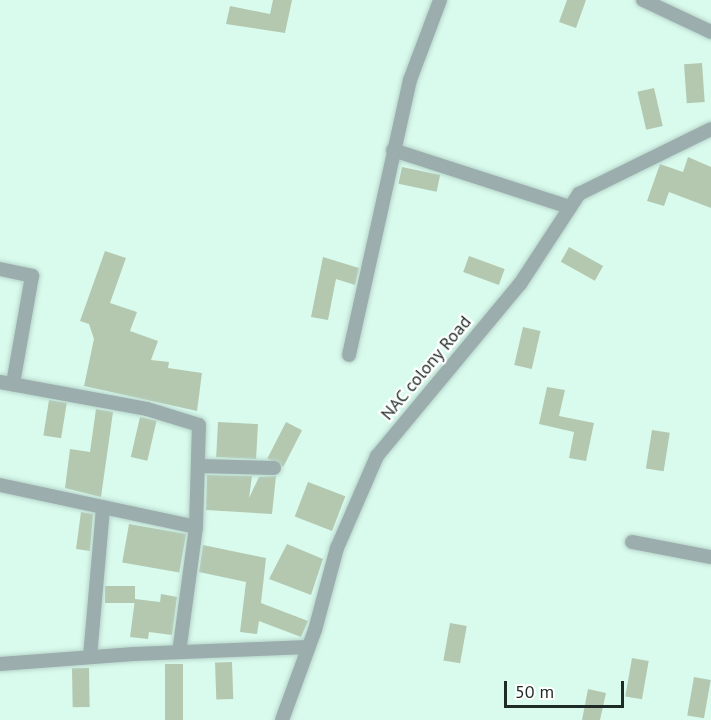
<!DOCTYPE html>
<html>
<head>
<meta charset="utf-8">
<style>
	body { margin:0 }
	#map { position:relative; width:711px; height:720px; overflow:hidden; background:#d9fbee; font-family:"PT Sans",sans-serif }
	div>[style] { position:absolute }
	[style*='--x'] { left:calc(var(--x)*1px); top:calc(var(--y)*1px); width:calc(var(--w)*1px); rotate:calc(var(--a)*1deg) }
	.building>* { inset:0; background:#b4c8b0; transform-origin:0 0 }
	.roads { filter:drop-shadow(0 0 2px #b7d5ca) drop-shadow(0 0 2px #b7d5ca) }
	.minor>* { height:14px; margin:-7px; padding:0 7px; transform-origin:7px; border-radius:7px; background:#9cadad }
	span { translate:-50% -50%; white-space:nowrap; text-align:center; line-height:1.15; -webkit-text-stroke:4.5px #fff; paint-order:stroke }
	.street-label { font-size:18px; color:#1d2a25 }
	.scale { position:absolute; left:504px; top:681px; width:120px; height:27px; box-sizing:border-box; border:3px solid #1d2a25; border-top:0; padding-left:8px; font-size:18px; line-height:21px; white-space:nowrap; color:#1d2a25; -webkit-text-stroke:4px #fff; paint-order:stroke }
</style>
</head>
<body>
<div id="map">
	<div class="building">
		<div style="clip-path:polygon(273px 0,292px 0,285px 33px,226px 24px,230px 6px,270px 14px)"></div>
		<div style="clip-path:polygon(567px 0,586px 0,576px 28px,559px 22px)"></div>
		<div style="left:702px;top:63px;width:39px;height:18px;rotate:86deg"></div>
		<div style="left:654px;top:88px;width:39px;height:17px;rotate:77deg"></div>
		<div style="clip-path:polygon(688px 157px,711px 167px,711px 208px,669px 192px,664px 206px,647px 201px,660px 164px,683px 172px)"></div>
		<div style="left:402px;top:167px;width:39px;height:17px;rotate:12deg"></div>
		<div style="left:569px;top:247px;width:39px;height:17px;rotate:29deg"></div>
		<div style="clip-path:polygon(105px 251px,126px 258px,110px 303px,137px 312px,130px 331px,158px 341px,151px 360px,169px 362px,168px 368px,202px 373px,197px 411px,84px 386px,94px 339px,89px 324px,80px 321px)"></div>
		<div style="left:469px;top:256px;width:38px;height:17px;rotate:20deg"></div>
		<div style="clip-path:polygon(323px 257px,359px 268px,355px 285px,336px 279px,328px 320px,311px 317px)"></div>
		<div style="left:523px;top:327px;width:18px;height:39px;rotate:13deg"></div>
		<div style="clip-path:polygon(547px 387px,565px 390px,559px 416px,594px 423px,586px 461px,569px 458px,574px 432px,539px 424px)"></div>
		<div style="left:49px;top:400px;width:18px;height:36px;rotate:9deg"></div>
		<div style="clip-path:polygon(96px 409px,113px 412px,101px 497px,65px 488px,70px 449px,90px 452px)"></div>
		<div style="left:140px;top:417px;width:17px;height:41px;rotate:13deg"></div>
		<div style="left:218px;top:422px;width:40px;height:35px;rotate:3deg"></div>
		<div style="left:286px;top:422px;width:18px;height:41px;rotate:27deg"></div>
		<div style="left:652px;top:430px;width:18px;height:39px;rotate:9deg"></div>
		<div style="clip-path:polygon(207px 475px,252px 476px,249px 498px,259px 477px,276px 476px,272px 514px,206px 510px)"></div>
		<div style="left:308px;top:482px;width:40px;height:37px;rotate:21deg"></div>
		<div style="clip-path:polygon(81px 512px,93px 514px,90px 551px,76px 549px)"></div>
		<div style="left:129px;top:524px;width:58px;height:39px;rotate:10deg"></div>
		<div style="clip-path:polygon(287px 544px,323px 559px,311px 595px,269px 579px)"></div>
		<div style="clip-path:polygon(203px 545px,266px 558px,261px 603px,308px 621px,301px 637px,259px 621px,257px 634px,240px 632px,246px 582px,199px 572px)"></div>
		<div style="left:105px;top:586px;width:30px;height:17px"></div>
		<div style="clip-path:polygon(161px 594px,177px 597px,172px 635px,149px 632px,148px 639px,130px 637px,135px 599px,160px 602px)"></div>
		<div style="left:450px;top:623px;width:17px;height:38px;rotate:10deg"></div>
		<div style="left:632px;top:658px;width:17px;height:39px;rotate:10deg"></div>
		<div style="left:232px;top:662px;width:37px;height:17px;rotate:88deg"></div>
		<div style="left:165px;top:664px;width:18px;height:56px"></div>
		<div style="left:89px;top:668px;width:39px;height:17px;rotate:89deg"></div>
		<div style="left:694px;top:677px;width:17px;height:39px;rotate:10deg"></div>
		<div style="clip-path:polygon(588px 689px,606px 693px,600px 720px,582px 720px)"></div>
	</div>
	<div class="roads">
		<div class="minor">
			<div style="--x:643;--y:0;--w:75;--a:25.2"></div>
			<div style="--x:393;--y:150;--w:185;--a:17.9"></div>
			<div style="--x:0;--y:269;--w:33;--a:12"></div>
			<div style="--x:32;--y:276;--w:110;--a:100"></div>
			<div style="--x:349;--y:355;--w:282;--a:-77.5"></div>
			<div style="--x:410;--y:80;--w:85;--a:-69.4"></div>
			<div style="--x:0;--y:382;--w:149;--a:10.4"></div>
			<div style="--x:147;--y:409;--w:54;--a:17.1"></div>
			<div style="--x:199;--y:425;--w:102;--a:91.7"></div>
			<div style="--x:196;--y:527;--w:126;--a:97.7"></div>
			<div style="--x:198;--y:466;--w:76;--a:1.5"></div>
			<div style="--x:0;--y:485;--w:200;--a:12.1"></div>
			<div style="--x:632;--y:542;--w:80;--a:10.8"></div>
			<div style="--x:90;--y:657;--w:150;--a:-85"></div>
			<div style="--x:0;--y:664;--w:134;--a:-4.3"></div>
			<div style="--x:134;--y:654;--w:174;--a:-2.3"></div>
			<div style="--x:282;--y:720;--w:96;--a:-69.9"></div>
			<div style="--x:315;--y:630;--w:85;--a:-75"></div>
			<div style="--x:337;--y:548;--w:100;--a:-66.5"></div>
			<div style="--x:377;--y:456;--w:224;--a:-50.3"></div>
			<div style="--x:520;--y:284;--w:108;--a:-56.8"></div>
			<div style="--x:579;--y:194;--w:147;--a:-26.2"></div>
		</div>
	</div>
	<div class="street-label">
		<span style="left:426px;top:368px;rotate:-50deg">NAC colony Road</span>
	</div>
	<div class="scale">50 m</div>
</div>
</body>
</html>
